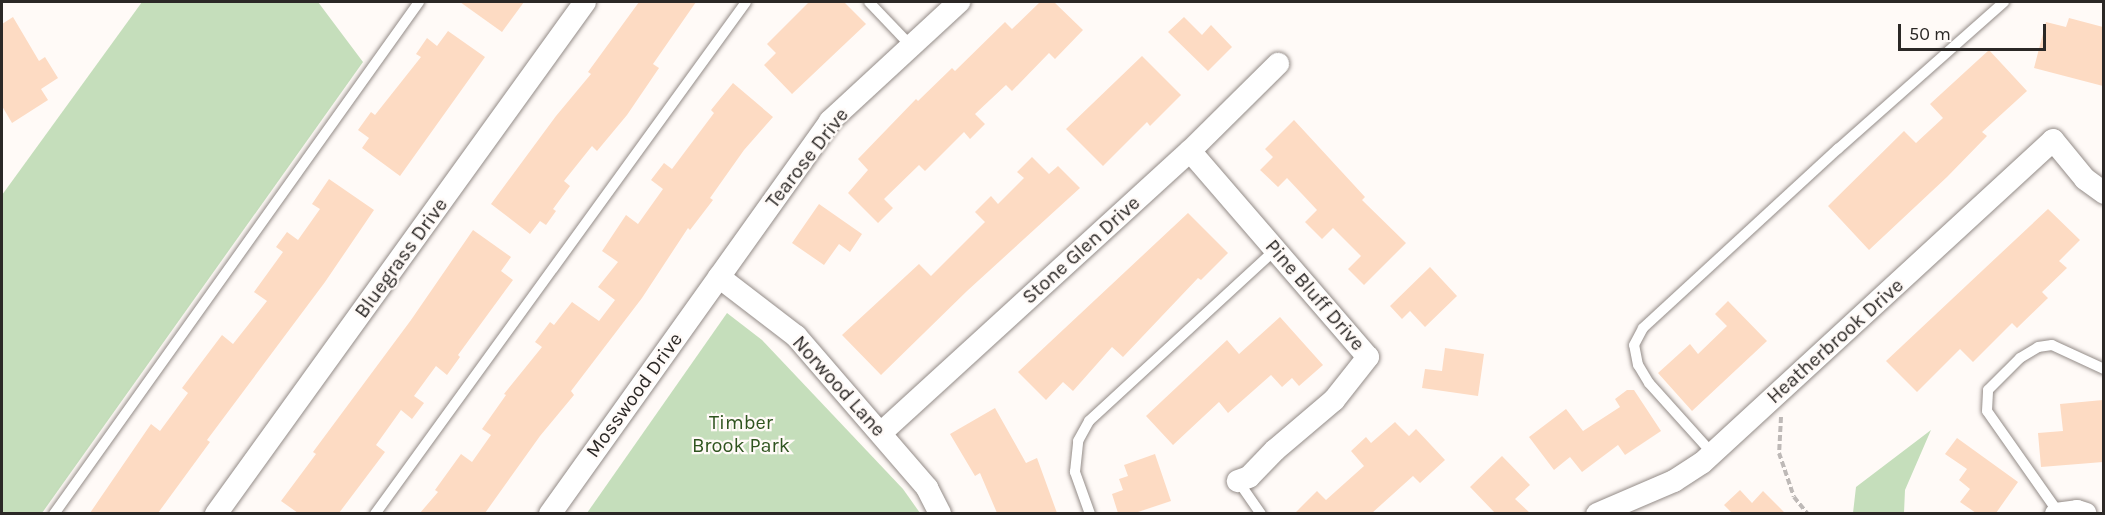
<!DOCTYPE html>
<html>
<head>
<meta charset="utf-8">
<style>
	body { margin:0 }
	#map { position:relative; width:2105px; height:515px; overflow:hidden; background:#fffaf7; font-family:Karla,sans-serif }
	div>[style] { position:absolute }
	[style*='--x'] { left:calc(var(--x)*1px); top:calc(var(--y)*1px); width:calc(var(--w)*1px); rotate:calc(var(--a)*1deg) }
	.green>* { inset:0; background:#c5debb }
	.building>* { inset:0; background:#fddbc3 }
	.path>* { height:4px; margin-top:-2px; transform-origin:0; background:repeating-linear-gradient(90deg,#beb9b7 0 6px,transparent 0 9px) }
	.roads { filter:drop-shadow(0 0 2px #948c88) drop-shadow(0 0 2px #948c88) }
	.lane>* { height:10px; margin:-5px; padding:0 5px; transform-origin:5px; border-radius:5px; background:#fff }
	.street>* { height:22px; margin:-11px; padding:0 11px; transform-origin:11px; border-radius:11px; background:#fff }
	span { translate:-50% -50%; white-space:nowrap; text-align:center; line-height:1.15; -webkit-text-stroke:4.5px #fffaf7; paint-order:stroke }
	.street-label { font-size:20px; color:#2b2826 }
	.park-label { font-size:20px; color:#2f541f }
	.frame { position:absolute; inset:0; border:3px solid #2b2826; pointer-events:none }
	.scale { position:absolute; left:1898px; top:24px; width:148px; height:27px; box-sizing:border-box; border:3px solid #2b2826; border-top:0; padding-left:8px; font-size:18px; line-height:21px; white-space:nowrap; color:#2b2826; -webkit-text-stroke:4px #fffaf7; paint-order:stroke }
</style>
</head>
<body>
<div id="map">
	<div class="green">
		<div style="clip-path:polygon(142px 2px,318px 2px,363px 62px,42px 513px,2px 513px,2px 195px)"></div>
		<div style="clip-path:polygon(727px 313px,762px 340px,903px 489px,920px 513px,587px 513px)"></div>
		<div style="clip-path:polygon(1931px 430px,1905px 490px,1904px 513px,1853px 513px,1856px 487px)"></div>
	</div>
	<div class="building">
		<div style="clip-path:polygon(460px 2px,524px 2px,502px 32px)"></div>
		<div style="clip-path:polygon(639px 2px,696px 2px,653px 64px,659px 68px,627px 115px,597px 151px,592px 146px,564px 181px,570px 186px,553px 209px,556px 211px,546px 225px,540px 221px,530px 234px,491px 204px,556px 116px,591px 74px,588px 72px)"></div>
		<div style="clip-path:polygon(809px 2px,844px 2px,866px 24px,792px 94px,764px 65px,776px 53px,767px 44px)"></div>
		<div style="clip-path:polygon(1040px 2px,1054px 2px,1083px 30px,1055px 59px,1049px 53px,1012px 91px,1006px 85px,975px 114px,985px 124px,970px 139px,964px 132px,925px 171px,919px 165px,884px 199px,893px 208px,878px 223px,848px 193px,868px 170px,858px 159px,916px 99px,918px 101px,952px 68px,955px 71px,1005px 22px,1012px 29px)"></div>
		<div style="clip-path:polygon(13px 17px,39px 61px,45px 57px,58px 78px,41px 89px,48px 100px,12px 123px,2px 106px,2px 24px)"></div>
		<div style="clip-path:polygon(1184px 17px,1202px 35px,1211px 25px,1232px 47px,1208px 71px,1168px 32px)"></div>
		<div style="clip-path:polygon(2069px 18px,2103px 27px,2103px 86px,2034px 68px,2046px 22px,2066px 27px)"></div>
		<div style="clip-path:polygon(448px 31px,485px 57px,400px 176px,362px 148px,369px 138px,358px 130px,371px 112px,375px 115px,421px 57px,416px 54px,427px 38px,437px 46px)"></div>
		<div style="clip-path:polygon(1989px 50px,2027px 91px,1982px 132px,1987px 136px,1947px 177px,1869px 250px,1828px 206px,1904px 131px,1916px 143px,1943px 118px,1930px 104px)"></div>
		<div style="clip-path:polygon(1142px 56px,1181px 95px,1150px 126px,1147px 122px,1103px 166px,1066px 129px)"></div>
		<div style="clip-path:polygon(733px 83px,773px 117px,744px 150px,710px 198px,713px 200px,690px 230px,688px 228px,642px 298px,571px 391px,574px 395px,540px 436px,485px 513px,420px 513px,438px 492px,435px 490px,461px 454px,472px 462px,491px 435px,482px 429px,506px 395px,504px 394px,542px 347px,535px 342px,550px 322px,554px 325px,572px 302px,599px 321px,615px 300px,598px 287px,618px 262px,602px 251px,626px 215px,638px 224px,663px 189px,651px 180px,664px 163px,672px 169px,714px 113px,711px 110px)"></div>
		<div style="clip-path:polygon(1294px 120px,1365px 197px,1362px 200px,1406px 243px,1364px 285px,1348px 269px,1361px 256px,1333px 228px,1322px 239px,1305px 222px,1317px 210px,1287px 178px,1278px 187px,1260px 170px,1273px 157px,1265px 149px)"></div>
		<div style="clip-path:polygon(1032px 157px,1049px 174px,1058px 166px,1080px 188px,967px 291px,881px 375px,842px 335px,919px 264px,931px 276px,985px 222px,975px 212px,991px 196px,998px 204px,1024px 178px,1017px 172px)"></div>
		<div style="clip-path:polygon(329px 179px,374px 210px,325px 282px,207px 440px,210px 442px,158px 513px,90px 513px,151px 424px,160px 431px,188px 393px,182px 388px,222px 335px,233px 344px,267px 301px,254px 292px,283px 252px,276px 247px,287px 232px,298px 240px,320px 209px,312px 204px)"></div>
		<div style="clip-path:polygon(819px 204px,862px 234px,850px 252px,839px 244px,824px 265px,792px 243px)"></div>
		<div style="clip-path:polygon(2048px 209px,2080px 240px,2059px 261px,2067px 268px,2042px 292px,2048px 298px,2017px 328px,2012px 323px,1973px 362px,1960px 349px,1917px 392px,1886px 361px)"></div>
		<div style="clip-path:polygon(1188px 213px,1228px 253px,1201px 280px,1198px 278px,1123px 357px,1112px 347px,1073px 391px,1063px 382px,1046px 400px,1018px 372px)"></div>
		<div style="clip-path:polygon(473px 230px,511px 257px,501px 271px,513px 280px,458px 355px,460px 357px,447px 375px,436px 366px,414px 396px,424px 403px,412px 419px,401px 410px,376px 445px,385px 452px,339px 513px,298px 513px,281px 501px,316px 454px,313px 452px,411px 320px)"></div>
		<div style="clip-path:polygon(1430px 267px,1457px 296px,1425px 327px,1410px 311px,1402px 319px,1390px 306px)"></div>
		<div style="clip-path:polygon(1728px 301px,1767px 341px,1692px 411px,1658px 373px,1690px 344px,1698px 354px,1727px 326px,1715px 314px)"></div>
		<div style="clip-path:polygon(1280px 317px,1323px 365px,1299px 386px,1292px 378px,1282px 387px,1271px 375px,1228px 413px,1219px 402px,1173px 445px,1146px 416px,1227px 340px,1239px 354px)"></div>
		<div style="clip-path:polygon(1445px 348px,1484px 354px,1478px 396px,1422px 388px,1425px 369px,1442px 371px)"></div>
		<div style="clip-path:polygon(1627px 390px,1634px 390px,1661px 431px,1625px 455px,1618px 445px,1582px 472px,1570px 457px,1554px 470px,1529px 437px,1566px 409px,1583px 431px,1620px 407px,1615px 399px)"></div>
		<div style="clip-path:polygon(2103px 400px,2103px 462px,2041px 467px,2038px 433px,2063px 431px,2060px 404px)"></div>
		<div style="clip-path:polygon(995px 408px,1026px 463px,1037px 458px,1057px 513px,997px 513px,980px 473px,975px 476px,950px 434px)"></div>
		<div style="clip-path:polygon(1395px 422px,1409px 436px,1416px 429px,1445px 460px,1420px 483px,1413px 476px,1372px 513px,1295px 513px,1317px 491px,1326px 500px,1364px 466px,1351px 451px,1366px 437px,1371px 443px)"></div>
		<div style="clip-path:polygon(1957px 438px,2018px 482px,1996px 513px,1976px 513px,1960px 502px,1970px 489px,1959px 480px,1967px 469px,1945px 454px)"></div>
		<div style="clip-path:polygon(1155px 454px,1171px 501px,1135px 513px,1118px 513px,1112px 494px,1123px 490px,1119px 479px,1128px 476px,1124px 465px)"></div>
		<div style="clip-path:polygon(1502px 456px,1530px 485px,1515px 499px,1530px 513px,1495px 513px,1470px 487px)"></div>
		<div style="clip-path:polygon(1740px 490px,1752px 503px,1763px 491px,1785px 513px,1732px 513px,1724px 505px)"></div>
	</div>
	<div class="path">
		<div style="--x:1781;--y:417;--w:36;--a:93"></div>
		<div style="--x:1779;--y:453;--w:46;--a:71.2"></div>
		<div style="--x:1794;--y:497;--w:22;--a:51"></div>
	</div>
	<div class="roads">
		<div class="lane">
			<div style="--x:869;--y:2;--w:61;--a:46.3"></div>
			<div style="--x:1712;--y:453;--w:94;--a:-132"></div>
			<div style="--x:1649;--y:383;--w:21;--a:-121"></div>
			<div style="--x:1638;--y:365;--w:20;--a:-101"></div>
			<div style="--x:1634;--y:345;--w:19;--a:-62"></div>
			<div style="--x:1643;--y:328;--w:265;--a:-42.6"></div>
			<div style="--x:1838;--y:149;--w:222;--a:-41.5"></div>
			<div style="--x:1238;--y:481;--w:40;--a:55.1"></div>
			<div style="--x:2058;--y:512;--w:123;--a:-125.1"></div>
			<div style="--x:1987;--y:411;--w:21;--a:-87"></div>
			<div style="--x:1988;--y:390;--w:45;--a:-45"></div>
			<div style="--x:2020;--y:358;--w:21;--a:-31"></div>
			<div style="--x:2038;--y:347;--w:14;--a:-8"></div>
			<div style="--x:2052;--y:345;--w:57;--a:24.8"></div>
			<div style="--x:54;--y:514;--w:629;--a:-54.52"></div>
			<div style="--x:375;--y:514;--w:632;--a:-54.07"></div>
			<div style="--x:1090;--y:514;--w:45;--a:-109.7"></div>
			<div style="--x:1075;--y:472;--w:31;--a:-84"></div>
			<div style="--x:1078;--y:441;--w:23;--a:-61"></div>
			<div style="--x:1089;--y:421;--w:253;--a:-42.6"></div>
		</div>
		<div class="street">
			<div style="--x:1190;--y:151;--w:272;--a:49.2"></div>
			<div style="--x:1368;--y:357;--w:55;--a:128.3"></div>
			<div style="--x:1334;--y:400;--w:77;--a:139.7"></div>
			<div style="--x:1275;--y:450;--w:37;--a:134"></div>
			<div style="--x:1249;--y:477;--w:12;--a:160"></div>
			<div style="--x:719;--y:277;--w:97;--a:37.5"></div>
			<div style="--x:796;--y:336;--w:201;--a:49.2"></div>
			<div style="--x:927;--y:488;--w:29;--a:63"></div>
			<div style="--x:881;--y:433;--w:418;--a:-42.4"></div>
			<div style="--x:1190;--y:151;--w:124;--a:-44.7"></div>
			<div style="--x:216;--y:514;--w:631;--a:-54.22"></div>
			<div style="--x:550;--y:514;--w:483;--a:-54.5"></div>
			<div style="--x:830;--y:121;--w:176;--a:-42.7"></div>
			<div style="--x:1597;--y:514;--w:84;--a:-23.2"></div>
			<div style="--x:1674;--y:481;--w:33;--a:-33"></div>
			<div style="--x:1702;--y:463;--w:477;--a:-42.6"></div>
			<div style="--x:2053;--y:140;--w:50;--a:50.6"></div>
			<div style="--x:2085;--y:179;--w:24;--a:36"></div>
			<div style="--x:2056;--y:514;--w:21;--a:-8"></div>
			<div style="--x:2077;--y:511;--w:9;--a:18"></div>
		</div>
	</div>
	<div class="street-label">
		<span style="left:807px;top:158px;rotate:-52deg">Tearose Drive</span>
		<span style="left:1081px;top:250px;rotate:-42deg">Stone Glen Drive</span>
		<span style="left:401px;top:258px;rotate:-54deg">Bluegrass Drive</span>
		<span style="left:1315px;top:295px;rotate:49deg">Pine Bluff Drive</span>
		<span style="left:1835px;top:341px;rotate:-42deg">Heatherbrook Drive</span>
		<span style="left:839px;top:386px;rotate:48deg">Norwood Lane</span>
		<span style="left:634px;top:395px;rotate:-54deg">Mosswood Drive</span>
	</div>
	<div class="park-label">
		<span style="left:741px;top:434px">Timber<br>Brook Park</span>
	</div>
	<div class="frame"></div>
	<div class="scale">50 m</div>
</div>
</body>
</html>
